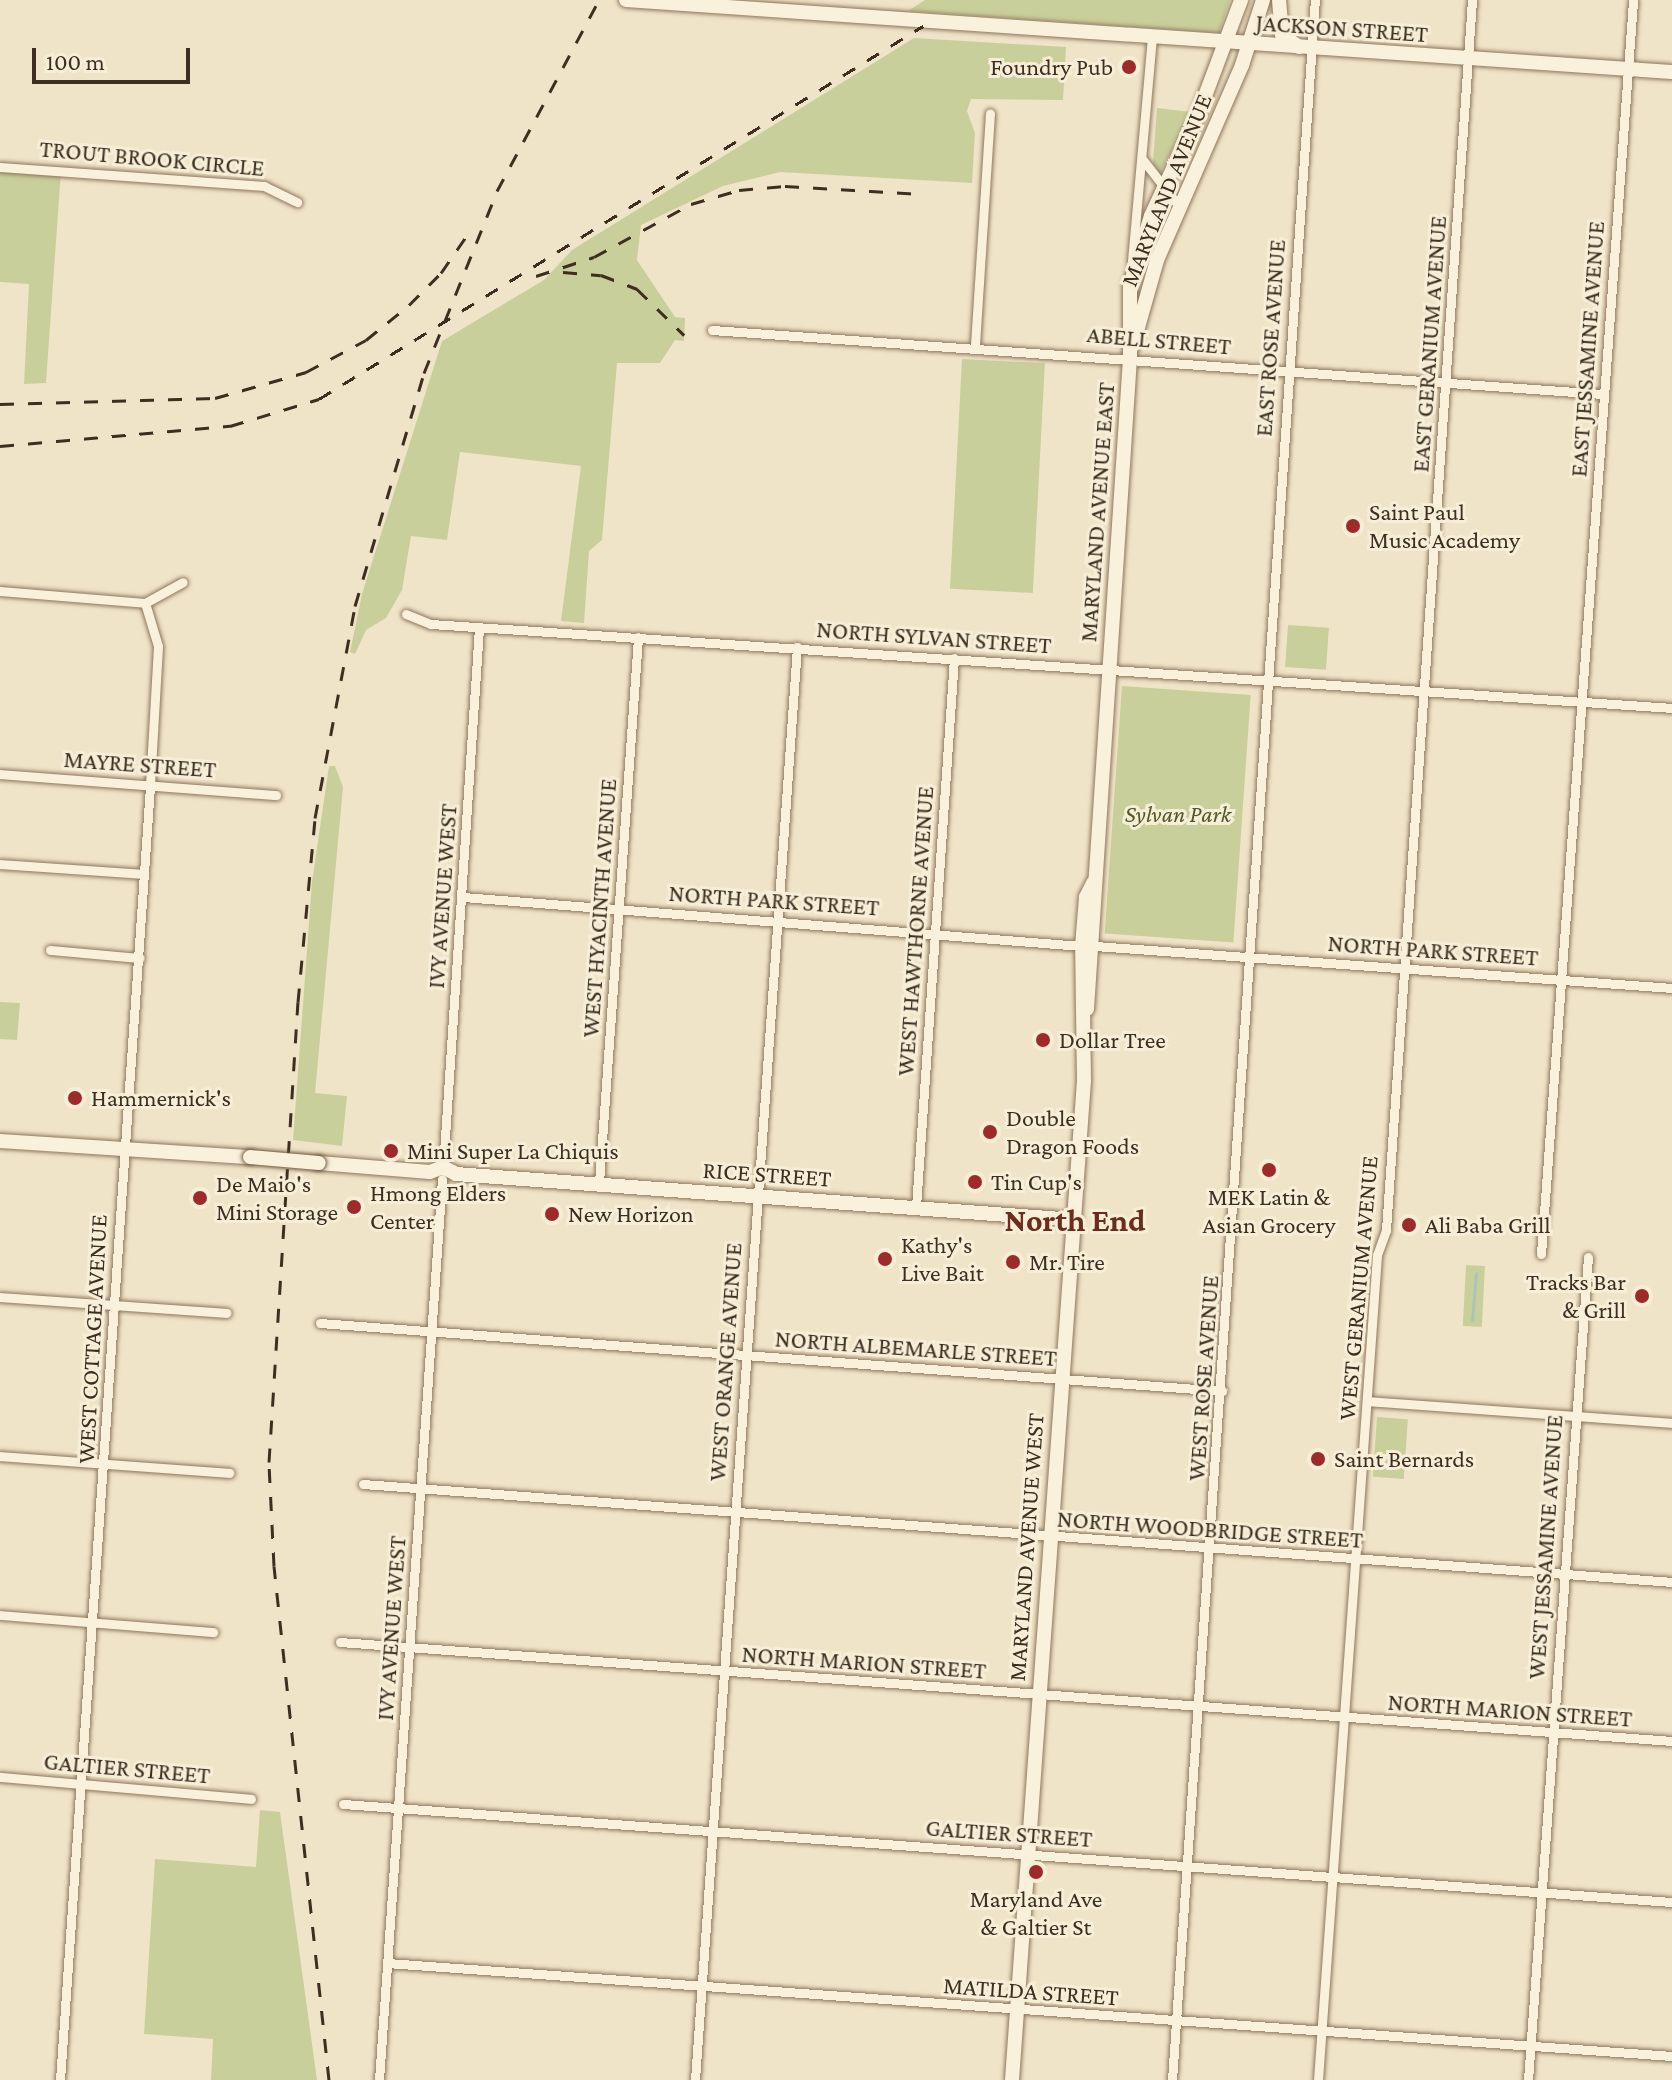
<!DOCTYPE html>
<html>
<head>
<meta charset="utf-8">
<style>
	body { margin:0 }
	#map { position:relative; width:1672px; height:2080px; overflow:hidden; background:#f0e4c8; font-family:"Crimson Pro",serif }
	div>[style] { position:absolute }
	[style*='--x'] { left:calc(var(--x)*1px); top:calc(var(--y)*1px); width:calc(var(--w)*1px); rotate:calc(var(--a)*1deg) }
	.green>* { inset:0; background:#c9cf9b; transform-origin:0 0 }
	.stream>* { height:3px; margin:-1.5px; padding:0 1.5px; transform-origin:1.5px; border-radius:1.5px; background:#a9c4bc }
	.roads { filter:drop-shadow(0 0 2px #8d765c) drop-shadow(0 0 2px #8d765c) }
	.street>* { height:9px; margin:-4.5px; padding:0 4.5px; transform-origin:4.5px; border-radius:4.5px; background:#faf1dc }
	.secondary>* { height:14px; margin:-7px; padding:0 7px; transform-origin:7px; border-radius:7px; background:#faf1dc }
	.rail>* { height:3px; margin-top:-1.5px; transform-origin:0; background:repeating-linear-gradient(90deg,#3d2e20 0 14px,transparent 0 28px) }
	.bridges { filter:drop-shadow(0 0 2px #6f573f) drop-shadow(0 0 2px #6f573f) }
	.secondary-bridge>* { height:14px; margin:-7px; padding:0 7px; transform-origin:7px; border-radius:7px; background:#faf1dc }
	.dots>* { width:22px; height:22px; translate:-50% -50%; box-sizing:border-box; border:4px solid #f7eed8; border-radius:50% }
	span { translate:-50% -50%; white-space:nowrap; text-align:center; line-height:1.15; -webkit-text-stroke:6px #f7eed8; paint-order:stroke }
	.street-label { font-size:24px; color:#3d2e20 }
	.poi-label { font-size:24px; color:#3d2e20 }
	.right { translate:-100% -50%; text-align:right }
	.left { translate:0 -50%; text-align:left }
	.park-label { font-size:24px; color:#4d5a26; font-style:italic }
	.district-label { font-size:32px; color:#6b2e1e; font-weight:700 }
	.scale { position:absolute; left:32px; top:48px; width:158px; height:36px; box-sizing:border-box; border:4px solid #3d2e20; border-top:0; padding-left:10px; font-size:24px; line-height:28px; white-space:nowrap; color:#3d2e20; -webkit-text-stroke:6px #f7eed8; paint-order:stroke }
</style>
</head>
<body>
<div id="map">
	<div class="green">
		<div style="clip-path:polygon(925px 0,1230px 0,1219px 33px,908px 11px)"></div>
		<div style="clip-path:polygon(914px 38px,1066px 47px,1063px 100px,971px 99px,967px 111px,975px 133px,972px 183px,780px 172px,723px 186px,641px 225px,637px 260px,675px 317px,685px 318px,684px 341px,675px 340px,660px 363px,617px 363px,602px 540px,589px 551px,584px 623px,561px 621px,581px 466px,460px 452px,447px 540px,411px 536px,402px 590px,386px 618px,366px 630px,355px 654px,350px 652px,362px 594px,442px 341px,544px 280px,572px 250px)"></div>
		<div style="clip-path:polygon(1157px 108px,1191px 112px,1160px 173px,1153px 163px)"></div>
		<div style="clip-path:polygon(0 167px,61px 171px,46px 383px,24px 384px,29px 284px,0 282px)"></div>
		<div style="left:962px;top:359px;width:83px;height:230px;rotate:3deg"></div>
		<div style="left:1288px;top:625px;width:41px;height:42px;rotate:4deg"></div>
		<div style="left:1122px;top:686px;width:129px;height:248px;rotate:4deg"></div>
		<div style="clip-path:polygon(329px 766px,335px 766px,343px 787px,315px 1093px,347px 1096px,342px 1146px,293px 1140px,312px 882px)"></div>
		<div style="clip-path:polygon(0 1002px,20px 1003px,17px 1040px,0 1039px)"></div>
		<div style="left:1466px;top:1265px;width:19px;height:61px;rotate:3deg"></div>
		<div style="left:1377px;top:1417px;width:31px;height:60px;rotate:4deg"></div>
		<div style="clip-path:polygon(260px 1810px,280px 1812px,317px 2080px,211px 2080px,213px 2039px,144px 2034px,155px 1859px,256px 1867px)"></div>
	</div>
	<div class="stream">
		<div style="--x:1472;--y:1320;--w:47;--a:-85.1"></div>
	</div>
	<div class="roads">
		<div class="street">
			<div style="--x:1143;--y:160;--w:58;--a:52"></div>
			<div style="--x:0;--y:167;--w:265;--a:4.1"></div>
			<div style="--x:264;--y:186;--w:37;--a:26"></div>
			<div style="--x:1132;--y:261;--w:224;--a:-84.9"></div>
			<div style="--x:712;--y:330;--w:893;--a:4.11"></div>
			<div style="--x:975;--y:345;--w:232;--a:-86.3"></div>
			<div style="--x:0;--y:591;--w:145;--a:4.7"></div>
			<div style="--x:145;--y:603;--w:43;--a:-28.9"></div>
			<div style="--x:406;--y:614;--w:27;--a:22"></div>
			<div style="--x:431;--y:624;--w:1244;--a:3.87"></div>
			<div style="--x:0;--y:774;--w:277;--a:4.4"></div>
			<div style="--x:0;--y:864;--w:144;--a:4"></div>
			<div style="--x:463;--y:897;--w:621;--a:4.53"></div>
			<div style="--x:1095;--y:946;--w:579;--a:4.16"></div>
			<div style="--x:50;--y:950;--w:90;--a:5.1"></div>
			<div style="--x:443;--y:1167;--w:540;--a:-86.18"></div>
			<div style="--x:599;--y:1183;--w:547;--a:-85.91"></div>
			<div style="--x:916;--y:1207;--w:550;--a:-86.04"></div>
			<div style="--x:1541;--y:1254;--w:1257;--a:-85.8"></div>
			<div style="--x:0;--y:1297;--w:227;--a:4"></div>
			<div style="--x:320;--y:1323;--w:905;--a:4.31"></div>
			<div style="--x:1367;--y:1401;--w:306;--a:4.1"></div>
			<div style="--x:0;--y:1456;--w:230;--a:4.2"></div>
			<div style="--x:363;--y:1484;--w:1313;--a:4.28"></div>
			<div style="--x:0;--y:1615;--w:214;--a:4.6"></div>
			<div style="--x:340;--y:1642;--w:1336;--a:4.25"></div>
			<div style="--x:0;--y:1777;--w:252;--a:5"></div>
			<div style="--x:343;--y:1804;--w:1333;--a:4.22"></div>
			<div style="--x:387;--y:1963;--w:1288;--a:4.14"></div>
			<div style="--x:60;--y:2080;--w:1298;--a:-86.02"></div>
			<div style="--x:150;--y:785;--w:139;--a:-86.7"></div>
			<div style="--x:158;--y:646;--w:45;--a:-106.8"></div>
			<div style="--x:379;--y:2080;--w:903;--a:-86"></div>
			<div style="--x:695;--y:2080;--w:1437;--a:-85.93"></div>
			<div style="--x:1172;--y:2080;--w:2085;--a:-86.07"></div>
			<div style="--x:1318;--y:2080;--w:827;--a:-85.91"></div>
			<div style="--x:1377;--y:1255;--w:27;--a:-70"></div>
			<div style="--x:1386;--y:1230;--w:1233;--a:-86"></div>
			<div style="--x:1528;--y:2080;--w:825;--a:-85.83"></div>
		</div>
		<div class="secondary">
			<div style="--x:626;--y:0;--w:1048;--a:3.94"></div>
			<div style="--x:1279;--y:0;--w:35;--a:85"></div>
			<div style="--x:1282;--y:35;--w:21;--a:35"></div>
			<div style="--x:1133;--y:345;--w:88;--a:-74.2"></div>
			<div style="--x:1157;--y:260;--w:213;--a:-66.4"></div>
			<div style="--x:1242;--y:65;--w:68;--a:-72.1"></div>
			<div style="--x:1087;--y:1009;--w:652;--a:-86.22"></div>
			<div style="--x:1130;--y:358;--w:73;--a:-90"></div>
			<div style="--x:1130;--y:285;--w:72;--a:-73.1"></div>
			<div style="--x:1151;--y:216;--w:115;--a:-65.2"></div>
			<div style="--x:1199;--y:112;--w:120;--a:-69.4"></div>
			<div style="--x:0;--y:1141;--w:251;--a:3.7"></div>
			<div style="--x:319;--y:1163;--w:111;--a:4.6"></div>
			<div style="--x:430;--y:1172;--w:14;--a:-21"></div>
			<div style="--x:443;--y:1167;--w:15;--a:28"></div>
			<div style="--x:456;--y:1174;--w:621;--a:4.25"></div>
			<div style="--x:1012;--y:2080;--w:1002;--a:-85.88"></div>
			<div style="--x:1084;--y:1081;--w:135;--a:-90.8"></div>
			<div style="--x:1082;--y:946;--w:49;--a:-85.3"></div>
			<div style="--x:1086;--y:897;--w:16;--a:-63"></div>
		</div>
	</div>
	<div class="rail">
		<div style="--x:563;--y:272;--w:38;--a:5"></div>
		<div style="--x:601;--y:275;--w:39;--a:21"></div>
		<div style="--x:637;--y:289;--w:66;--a:44.4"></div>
		<div style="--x:536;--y:276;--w:61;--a:-18.1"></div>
		<div style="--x:594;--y:257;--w:111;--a:-28.7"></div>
		<div style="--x:691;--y:204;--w:50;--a:-16.3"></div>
		<div style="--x:739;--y:190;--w:46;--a:-5"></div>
		<div style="--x:785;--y:186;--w:137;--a:3.3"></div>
		<div style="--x:0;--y:404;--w:215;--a:-1.6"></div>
		<div style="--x:215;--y:398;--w:95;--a:-15.9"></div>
		<div style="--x:306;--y:372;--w:68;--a:-28.1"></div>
		<div style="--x:366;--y:340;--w:55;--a:-39.1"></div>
		<div style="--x:409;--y:305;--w:45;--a:-45"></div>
		<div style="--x:441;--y:273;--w:55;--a:-55.4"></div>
		<div style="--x:0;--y:446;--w:231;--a:-5"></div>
		<div style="--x:230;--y:426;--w:93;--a:-16.9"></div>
		<div style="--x:319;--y:399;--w:710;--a:-31.7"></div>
		<div style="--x:329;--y:2080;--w:517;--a:-96.11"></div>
		<div style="--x:274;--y:1566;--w:104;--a:-92.8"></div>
		<div style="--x:269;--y:1462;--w:461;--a:-86.4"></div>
		<div style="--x:298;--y:1002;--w:185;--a:-84.7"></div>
		<div style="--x:315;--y:818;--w:216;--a:-79.3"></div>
		<div style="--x:355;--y:606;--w:243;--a:-73.5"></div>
		<div style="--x:424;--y:373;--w:196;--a:-68.1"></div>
		<div style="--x:497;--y:191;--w:217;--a:-61.9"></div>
	</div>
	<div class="bridges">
		<div class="secondary-bridge">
			<div style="--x:250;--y:1157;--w:69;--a:5"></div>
		</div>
	</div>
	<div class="dots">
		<div style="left:1129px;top:67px;background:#9e2a2b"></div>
		<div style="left:1353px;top:526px;background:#9e2a2b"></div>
		<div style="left:1043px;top:1040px;background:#9e2a2b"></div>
		<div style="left:75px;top:1098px;background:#9e2a2b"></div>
		<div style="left:990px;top:1132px;background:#9e2a2b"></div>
		<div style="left:391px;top:1151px;background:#9e2a2b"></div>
		<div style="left:1269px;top:1170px;background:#9e2a2b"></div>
		<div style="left:975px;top:1182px;background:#9e2a2b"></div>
		<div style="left:200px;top:1198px;background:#9e2a2b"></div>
		<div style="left:354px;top:1207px;background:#9e2a2b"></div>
		<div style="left:552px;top:1214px;background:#9e2a2b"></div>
		<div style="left:1409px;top:1225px;background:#9e2a2b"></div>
		<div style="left:885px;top:1259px;background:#9e2a2b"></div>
		<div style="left:1013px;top:1262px;background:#9e2a2b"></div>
		<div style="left:1642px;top:1296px;background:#9e2a2b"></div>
		<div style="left:1318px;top:1459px;background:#9e2a2b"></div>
		<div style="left:1036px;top:1872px;background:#9e2a2b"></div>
	</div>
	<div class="street-label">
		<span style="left:1342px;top:28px;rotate:4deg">JACKSON STREET</span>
		<span style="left:152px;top:158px;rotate:5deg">TROUT BROOK CIRCLE</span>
		<span style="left:1166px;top:190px;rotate:-68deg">MARYLAND AVENUE</span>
		<span style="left:1270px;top:338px;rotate:-86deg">EAST ROSE AVENUE</span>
		<span style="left:1159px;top:340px;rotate:5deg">ABELL STREET</span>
		<span style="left:1429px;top:344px;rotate:-86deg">EAST GERANIUM AVENUE</span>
		<span style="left:1587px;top:349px;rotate:-86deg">EAST JESSAMINE AVENUE</span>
		<span style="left:1097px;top:512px;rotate:-86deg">MARYLAND AVENUE EAST</span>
		<span style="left:934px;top:637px;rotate:4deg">NORTH SYLVAN STREET</span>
		<span style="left:140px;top:764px;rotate:4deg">MAYRE STREET</span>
		<span style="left:442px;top:896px;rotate:-86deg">IVY AVENUE WEST</span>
		<span style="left:774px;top:900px;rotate:4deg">NORTH PARK STREET</span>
		<span style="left:599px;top:908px;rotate:-86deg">WEST HYACINTH AVENUE</span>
		<span style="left:915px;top:931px;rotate:-86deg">WEST HAWTHORNE AVENUE</span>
		<span style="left:1433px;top:950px;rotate:4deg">NORTH PARK STREET</span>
		<span style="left:767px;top:1174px;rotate:4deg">RICE STREET</span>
		<span style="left:1358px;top:1288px;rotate:-85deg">WEST GERANIUM AVENUE</span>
		<span style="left:92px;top:1339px;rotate:-87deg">WEST COTTAGE AVENUE</span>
		<span style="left:916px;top:1348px;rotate:4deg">NORTH ALBEMARLE STREET</span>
		<span style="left:725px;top:1362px;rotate:-86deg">WEST ORANGE AVENUE</span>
		<span style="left:1203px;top:1378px;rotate:-86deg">WEST ROSE AVENUE</span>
		<span style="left:1210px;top:1529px;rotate:4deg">NORTH WOODBRIDGE STREET</span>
		<span style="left:1026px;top:1547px;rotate:-86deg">MARYLAND AVENUE WEST</span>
		<span style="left:1545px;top:1547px;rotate:-86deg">WEST JESSAMINE AVENUE</span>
		<span style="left:391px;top:1628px;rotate:-86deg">IVY AVENUE WEST</span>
		<span style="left:864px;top:1662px;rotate:4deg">NORTH MARION STREET</span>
		<span style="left:1510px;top:1710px;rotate:4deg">NORTH MARION STREET</span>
		<span style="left:127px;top:1768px;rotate:5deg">GALTIER STREET</span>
		<span style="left:1009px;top:1833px;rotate:4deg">GALTIER STREET</span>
		<span style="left:1031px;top:1991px;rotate:4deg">MATILDA STREET</span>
	</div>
	<div class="poi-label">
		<span class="right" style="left:1113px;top:67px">Foundry Pub</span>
		<span class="left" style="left:1369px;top:526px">Saint Paul<br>Music Academy</span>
		<span class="left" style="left:1059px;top:1040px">Dollar Tree</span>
		<span class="left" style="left:91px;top:1098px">Hammernick's</span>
		<span class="left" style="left:1006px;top:1132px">Double<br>Dragon Foods</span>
		<span class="left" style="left:407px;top:1151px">Mini Super La Chiquis</span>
		<span class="left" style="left:991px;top:1182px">Tin Cup's</span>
		<span class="left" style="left:216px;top:1198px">De Maio's<br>Mini Storage</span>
		<span class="left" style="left:370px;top:1207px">Hmong Elders<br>Center</span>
		<span style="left:1269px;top:1211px">MEK Latin &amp;<br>Asian Grocery</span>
		<span class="left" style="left:568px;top:1214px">New Horizon</span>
		<span class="left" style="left:1425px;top:1225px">Ali Baba Grill</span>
		<span class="left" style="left:901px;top:1259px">Kathy's<br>Live Bait</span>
		<span class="left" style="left:1029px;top:1262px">Mr. Tire</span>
		<span class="right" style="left:1626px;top:1296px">Tracks Bar<br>&amp; Grill</span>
		<span class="left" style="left:1334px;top:1459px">Saint Bernards</span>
		<span style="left:1036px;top:1913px">Maryland Ave<br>&amp; Galtier St</span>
	</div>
	<div class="park-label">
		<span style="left:1178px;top:814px">Sylvan Park</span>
	</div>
	<div class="district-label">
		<span style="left:1075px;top:1220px">North End</span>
	</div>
	<div class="scale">100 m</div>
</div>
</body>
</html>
